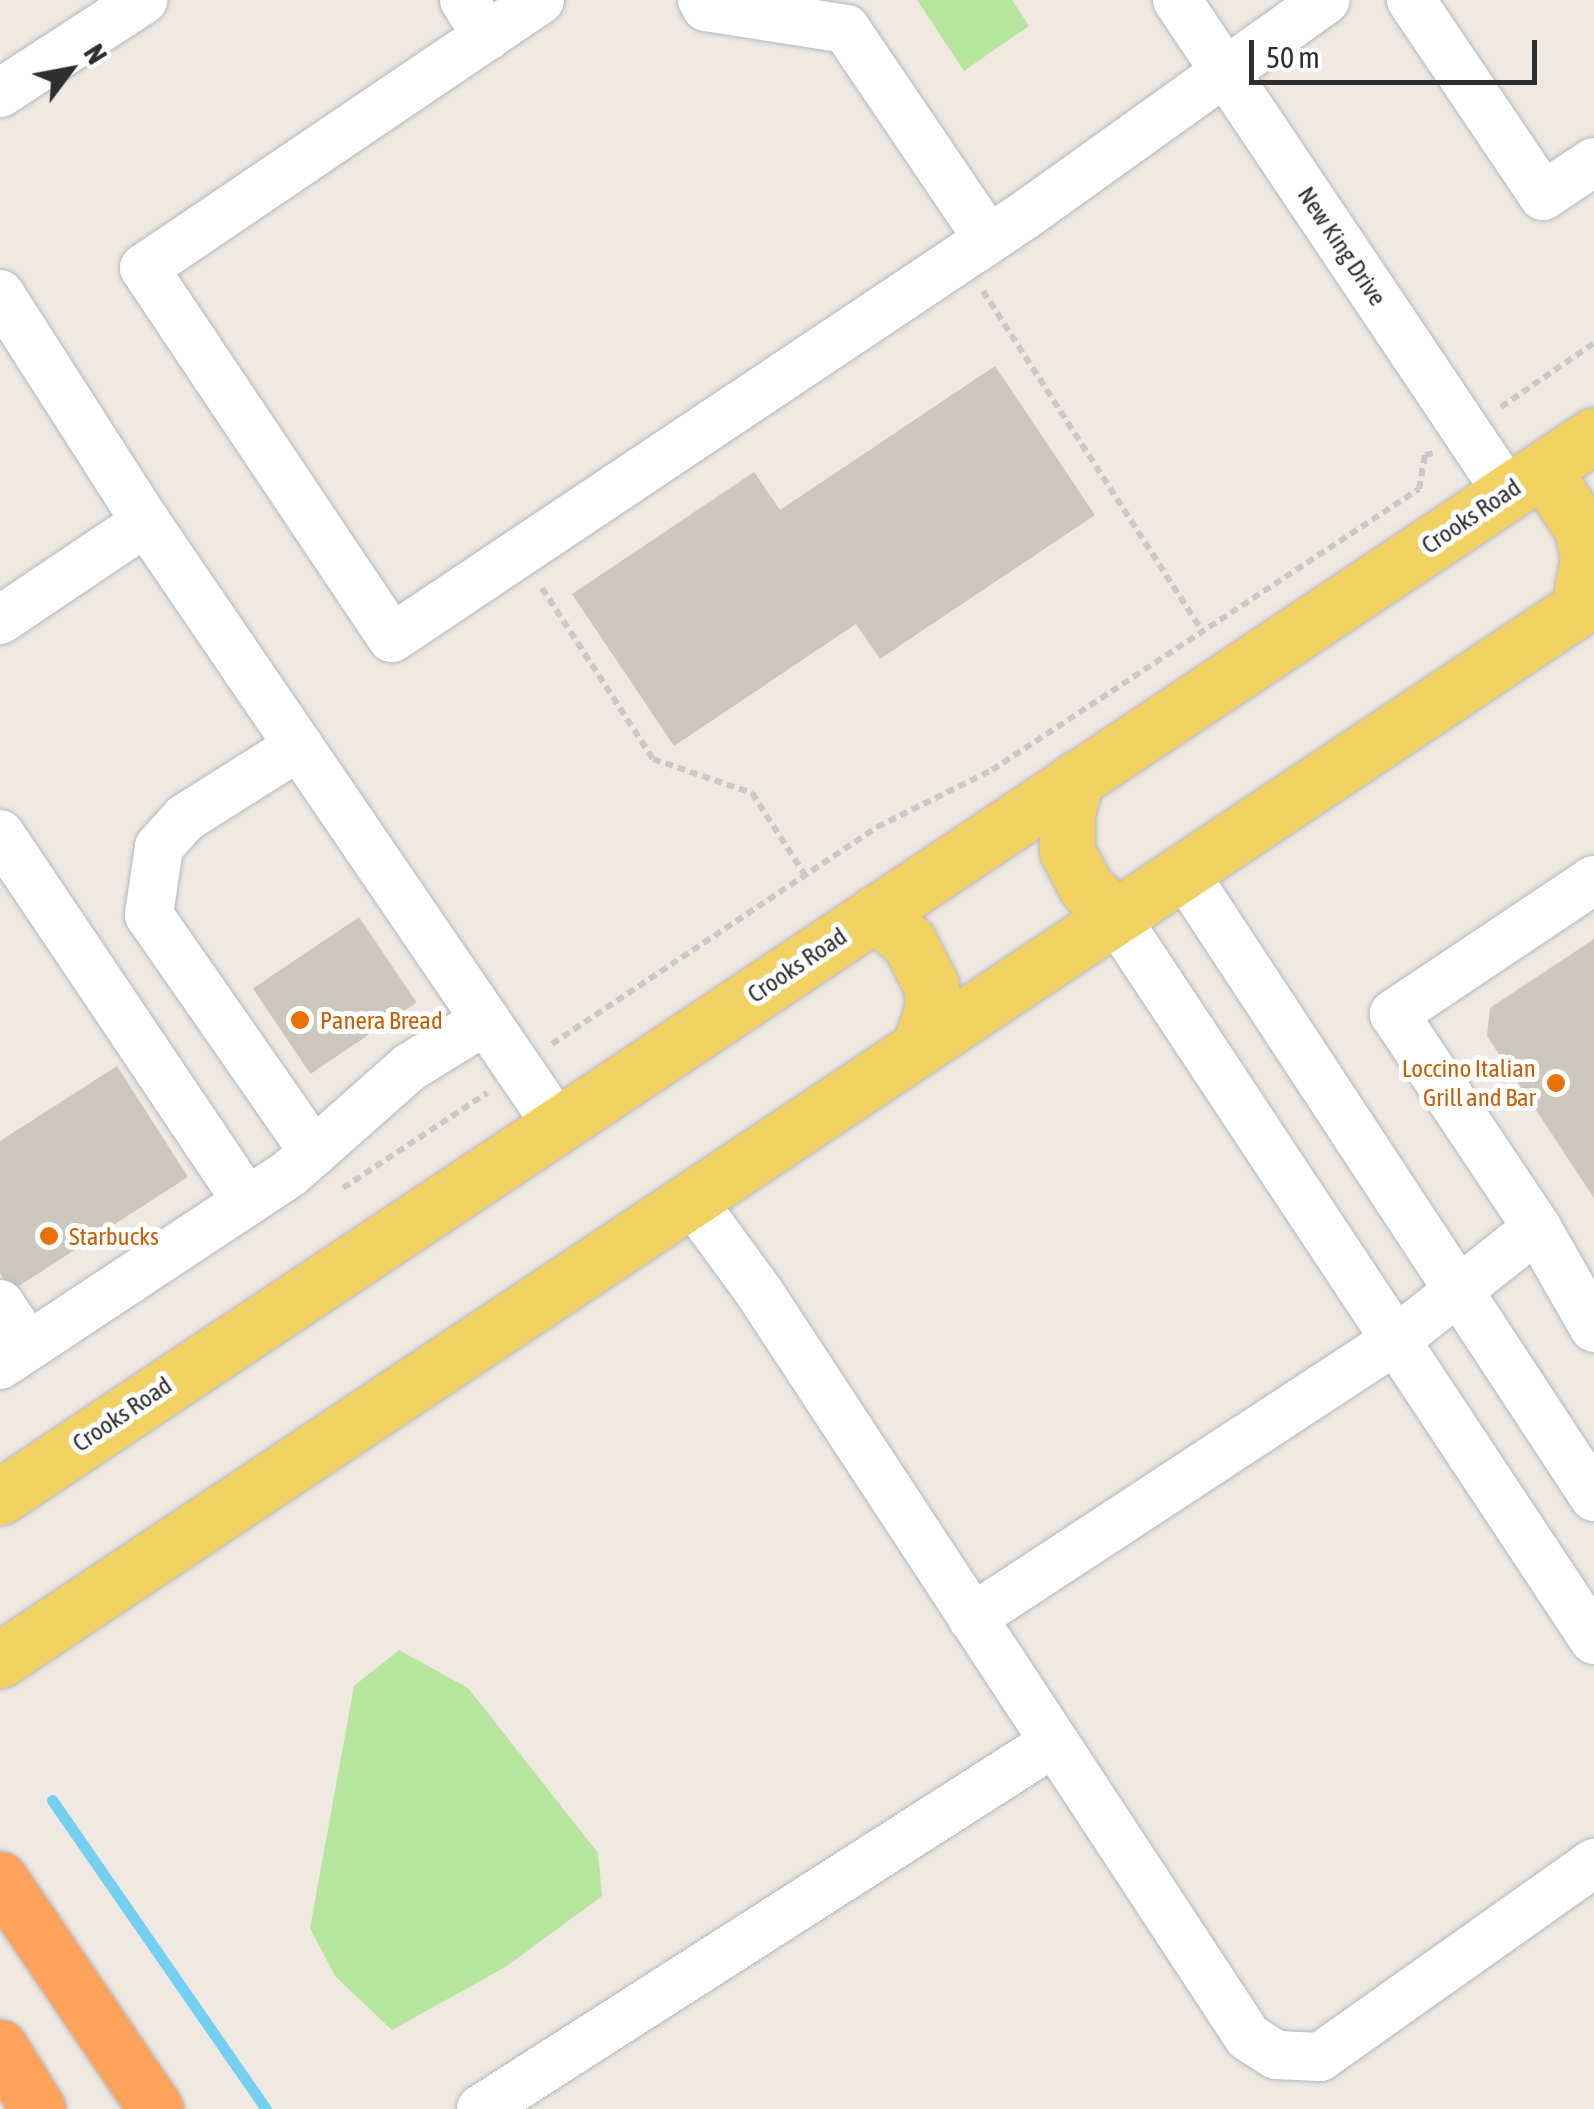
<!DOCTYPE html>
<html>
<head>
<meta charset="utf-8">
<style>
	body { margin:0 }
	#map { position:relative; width:1594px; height:2109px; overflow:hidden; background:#efe9e1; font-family:"Asap Condensed",sans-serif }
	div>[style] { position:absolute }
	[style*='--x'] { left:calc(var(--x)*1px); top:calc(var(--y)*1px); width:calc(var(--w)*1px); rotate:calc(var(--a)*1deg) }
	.green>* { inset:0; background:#b6e59e }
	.stream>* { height:11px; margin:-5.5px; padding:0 5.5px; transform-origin:5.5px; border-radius:5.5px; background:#75cff0 }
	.building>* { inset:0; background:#cbc7bf; transform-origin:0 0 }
	.path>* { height:6px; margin-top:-3px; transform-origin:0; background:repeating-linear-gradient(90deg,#c9c9c9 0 8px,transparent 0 13px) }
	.roads { filter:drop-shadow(0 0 2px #b4b7c1) drop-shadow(0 0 2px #b4b7c1) }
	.minor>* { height:48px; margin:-24px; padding:0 24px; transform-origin:24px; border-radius:24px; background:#fff }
	.major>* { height:55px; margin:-27.5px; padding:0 27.5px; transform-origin:27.5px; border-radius:27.5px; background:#f2d163 }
	.highway>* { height:55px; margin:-27.5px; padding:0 27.5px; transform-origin:27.5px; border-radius:27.5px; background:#ffa35c }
	.dots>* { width:28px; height:28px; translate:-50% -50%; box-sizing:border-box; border:5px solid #fff; border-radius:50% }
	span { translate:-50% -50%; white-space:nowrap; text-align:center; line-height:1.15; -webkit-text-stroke:10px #fff; paint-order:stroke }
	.street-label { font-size:25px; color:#2e2e2e }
	.food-label { font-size:25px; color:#c56008 }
	.left { translate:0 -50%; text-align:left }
	.right { translate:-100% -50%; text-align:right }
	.north { position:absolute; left:20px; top:20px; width:100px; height:100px; -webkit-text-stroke:8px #fff; paint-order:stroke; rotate:58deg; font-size:28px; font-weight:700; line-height:40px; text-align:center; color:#2e2e2e }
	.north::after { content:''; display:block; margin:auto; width:35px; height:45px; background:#2e2e2e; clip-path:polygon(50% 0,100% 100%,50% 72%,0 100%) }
	.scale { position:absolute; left:1249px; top:40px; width:288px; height:45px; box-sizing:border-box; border:5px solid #2e2e2e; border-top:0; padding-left:12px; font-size:30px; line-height:35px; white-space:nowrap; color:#2e2e2e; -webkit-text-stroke:8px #fff; paint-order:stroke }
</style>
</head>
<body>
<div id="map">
	<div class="green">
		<div style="clip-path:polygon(917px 0,1012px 0,1029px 26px,964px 71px)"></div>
		<div style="clip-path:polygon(399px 1650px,468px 1688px,598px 1853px,602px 1896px,507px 1966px,392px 2030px,335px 1976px,310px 1928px,354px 1686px)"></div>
	</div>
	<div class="stream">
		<div style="--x:52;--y:1800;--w:376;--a:55.3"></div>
	</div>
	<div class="building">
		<div style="clip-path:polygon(995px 366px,1095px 515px,880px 659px,856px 624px,674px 746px,572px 594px,754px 472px,780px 510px)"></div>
		<div style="left:359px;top:917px;width:103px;height:128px;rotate:56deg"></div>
		<div style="clip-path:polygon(1594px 939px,1594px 1198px,1487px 1036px,1490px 1008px)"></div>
		<div style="clip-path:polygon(117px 1066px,188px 1177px,11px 1291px,0 1273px,0 1141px)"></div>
	</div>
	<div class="path">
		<div style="--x:983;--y:291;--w:404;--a:57.2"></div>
		<div style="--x:1501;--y:407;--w:113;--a:-34.5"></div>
		<div style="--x:542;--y:588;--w:204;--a:57"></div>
		<div style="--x:653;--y:759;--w:105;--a:19"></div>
		<div style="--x:752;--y:793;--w:98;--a:57.1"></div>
		<div style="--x:552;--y:1044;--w:391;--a:-33.7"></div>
		<div style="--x:877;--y:827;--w:128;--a:-26.4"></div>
		<div style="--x:992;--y:770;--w:511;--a:-33.35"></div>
		<div style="--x:1419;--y:489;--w:35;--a:-80"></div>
		<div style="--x:1425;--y:455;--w:8;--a:-14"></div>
		<div style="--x:343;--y:1188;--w:173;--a:-33.4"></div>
	</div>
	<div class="roads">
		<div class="minor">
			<div style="--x:464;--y:0;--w:43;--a:57.4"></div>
			<div style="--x:540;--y:0;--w:478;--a:145.9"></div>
			<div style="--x:144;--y:268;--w:445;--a:56.2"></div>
			<div style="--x:392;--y:638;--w:765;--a:-33.75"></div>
			<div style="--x:1028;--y:213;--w:366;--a:-35.6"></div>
			<div style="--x:702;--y:0;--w:8;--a:60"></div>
			<div style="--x:706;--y:7;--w:142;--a:8.9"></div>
			<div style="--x:846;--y:29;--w:254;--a:55.9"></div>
			<div style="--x:1177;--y:0;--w:592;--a:56.15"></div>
			<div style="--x:1411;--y:0;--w:236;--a:56"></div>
			<div style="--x:1543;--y:196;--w:61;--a:-33.7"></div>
			<div style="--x:0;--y:93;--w:171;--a:-33"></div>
			<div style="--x:0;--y:294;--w:271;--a:57.4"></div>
			<div style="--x:146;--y:522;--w:730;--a:55.72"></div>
			<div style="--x:0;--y:620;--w:176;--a:-33.9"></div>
			<div style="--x:299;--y:746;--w:135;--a:147.7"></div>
			<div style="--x:185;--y:818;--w:39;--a:132"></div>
			<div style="--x:159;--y:847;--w:69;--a:98.4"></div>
			<div style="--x:149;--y:915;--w:289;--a:55.2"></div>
			<div style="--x:0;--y:834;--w:443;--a:56.1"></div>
			<div style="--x:1183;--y:871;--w:749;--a:56.71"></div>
			<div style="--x:1594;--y:880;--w:241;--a:146.2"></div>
			<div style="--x:1394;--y:1014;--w:257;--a:56.2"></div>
			<div style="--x:1537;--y:1228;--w:115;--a:60.3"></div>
			<div style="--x:1115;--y:916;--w:868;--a:56.51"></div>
			<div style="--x:691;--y:1199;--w:115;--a:53.8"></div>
			<div style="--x:759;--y:1292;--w:891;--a:56.72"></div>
			<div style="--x:1248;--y:2037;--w:33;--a:33"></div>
			<div style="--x:1276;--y:2055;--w:44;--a:2.6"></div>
			<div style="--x:1320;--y:2057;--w:336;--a:-35.3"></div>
			<div style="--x:0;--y:1304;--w:50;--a:56.3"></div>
			<div style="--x:0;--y:1365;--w:348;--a:-33.5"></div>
			<div style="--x:290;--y:1173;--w:160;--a:-41.5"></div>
			<div style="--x:410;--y:1067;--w:89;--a:-31.7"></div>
			<div style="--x:972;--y:1618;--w:507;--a:-33.25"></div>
			<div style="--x:1396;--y:1340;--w:180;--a:-38.5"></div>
			<div style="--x:481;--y:2109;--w:679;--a:-32.61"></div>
		</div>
		<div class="major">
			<div style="--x:1534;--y:475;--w:25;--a:32"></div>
			<div style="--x:1555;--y:488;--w:49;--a:56.6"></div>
			<div style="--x:1582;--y:529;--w:30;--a:78"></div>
			<div style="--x:1588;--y:558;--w:51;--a:100.2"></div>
			<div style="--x:1077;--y:778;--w:37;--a:106"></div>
			<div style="--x:1067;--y:814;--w:37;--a:90"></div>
			<div style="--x:1067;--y:851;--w:41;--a:62.2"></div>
			<div style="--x:1086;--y:887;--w:41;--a:45"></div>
			<div style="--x:875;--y:913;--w:45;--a:40.5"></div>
			<div style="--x:909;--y:942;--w:48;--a:62.9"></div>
			<div style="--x:931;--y:985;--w:23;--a:85"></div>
			<div style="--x:933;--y:1008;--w:42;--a:109.3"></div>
			<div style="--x:0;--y:1497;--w:1915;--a:-33.67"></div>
			<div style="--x:0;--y:1660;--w:1915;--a:-33.67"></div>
		</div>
		<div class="highway">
			<div style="--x:0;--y:1879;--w:278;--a:55.9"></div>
			<div style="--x:0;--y:2047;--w:73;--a:58.5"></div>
		</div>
	</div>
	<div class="dots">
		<div style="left:300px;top:1020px;background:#e8710a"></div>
		<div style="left:1556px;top:1083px;background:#e8710a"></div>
		<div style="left:49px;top:1236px;background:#e8710a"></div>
	</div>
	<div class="street-label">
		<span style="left:1342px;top:246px;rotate:56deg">New King Drive</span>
		<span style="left:1471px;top:516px;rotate:-34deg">Crooks Road</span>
		<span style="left:797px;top:965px;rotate:-34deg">Crooks Road</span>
		<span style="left:122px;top:1414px;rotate:-34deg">Crooks Road</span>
	</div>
	<div class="food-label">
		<span class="left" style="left:320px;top:1020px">Panera Bread</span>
		<span class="right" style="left:1536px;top:1083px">Loccino Italian<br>Grill and Bar</span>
		<span class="left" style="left:69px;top:1236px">Starbucks</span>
	</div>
	<div class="north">N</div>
	<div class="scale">50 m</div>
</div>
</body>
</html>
